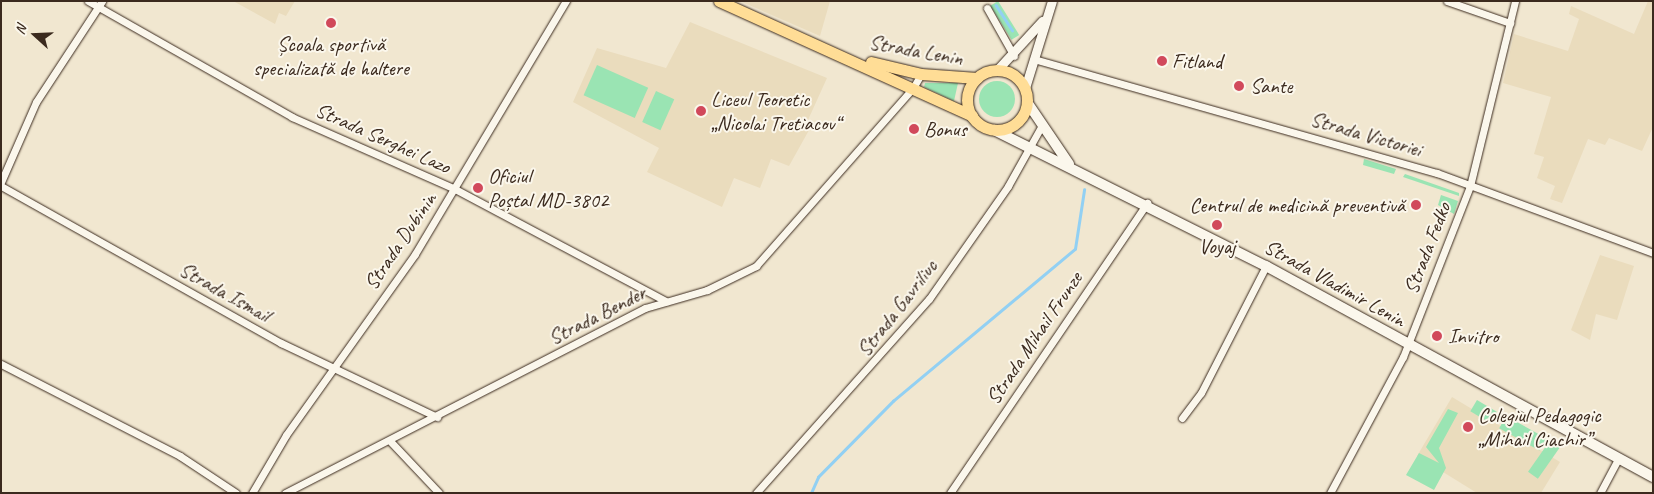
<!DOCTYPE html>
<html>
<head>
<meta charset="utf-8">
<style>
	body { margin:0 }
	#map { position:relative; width:1654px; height:494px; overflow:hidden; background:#f1e7d0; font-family:Caveat,sans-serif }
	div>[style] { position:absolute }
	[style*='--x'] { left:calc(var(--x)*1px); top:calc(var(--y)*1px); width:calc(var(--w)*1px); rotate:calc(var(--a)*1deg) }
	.built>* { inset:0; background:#eadcbd }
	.green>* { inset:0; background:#9ae4b3; transform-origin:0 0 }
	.round { border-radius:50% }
	.stream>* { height:2.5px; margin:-1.25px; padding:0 1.25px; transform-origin:1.25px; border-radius:1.25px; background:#92d0f3 }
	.roads { filter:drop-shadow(0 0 1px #3b2a1e) drop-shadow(0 0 1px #3b2a1e) }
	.minor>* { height:7px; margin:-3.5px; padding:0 3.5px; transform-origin:3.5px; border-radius:3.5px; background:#fbf7ec }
	.tertiary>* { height:9px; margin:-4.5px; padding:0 4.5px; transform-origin:4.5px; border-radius:4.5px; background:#fbf7ec }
	.secondary>* { height:10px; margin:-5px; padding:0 5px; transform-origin:5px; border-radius:5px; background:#fbf7ec }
	.primary>* { height:11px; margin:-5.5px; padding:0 5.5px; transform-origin:5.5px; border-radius:5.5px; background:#ffdd96 }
	.primary>.ring { margin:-5.5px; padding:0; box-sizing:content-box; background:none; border:11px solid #ffdd96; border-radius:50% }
	.dots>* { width:14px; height:14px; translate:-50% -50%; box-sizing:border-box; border:2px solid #fbf7ec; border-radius:50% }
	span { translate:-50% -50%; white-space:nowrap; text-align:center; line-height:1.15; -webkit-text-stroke:4px #fbf7ec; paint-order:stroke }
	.poi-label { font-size:21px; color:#3b2a1e }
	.left { translate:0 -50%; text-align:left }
	.right { translate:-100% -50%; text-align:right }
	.street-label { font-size:21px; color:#3b2a1e }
	.frame { position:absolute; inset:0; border:2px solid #3b2a1e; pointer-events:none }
	.north { position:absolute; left:10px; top:10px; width:50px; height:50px; -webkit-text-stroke:4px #fbf7ec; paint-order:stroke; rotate:290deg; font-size:14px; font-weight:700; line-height:20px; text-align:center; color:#3b2a1e }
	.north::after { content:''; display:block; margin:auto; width:18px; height:22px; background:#3b2a1e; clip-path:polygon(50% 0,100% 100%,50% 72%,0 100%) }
</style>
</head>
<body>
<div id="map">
	<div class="built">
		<div style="clip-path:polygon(233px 1px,295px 1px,286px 16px,279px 13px,275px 24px)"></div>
		<div style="clip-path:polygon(740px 1px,830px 1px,820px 36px)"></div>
		<div style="clip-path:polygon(1648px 1px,1653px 1px,1653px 127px,1642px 151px,1609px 138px,1605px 145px,1588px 139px,1562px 203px,1550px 199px,1555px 186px,1537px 178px,1544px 157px,1534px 154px,1551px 97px,1503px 83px,1514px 34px,1568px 51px,1579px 19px,1569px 14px,1571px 6px,1634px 34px)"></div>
		<div style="clip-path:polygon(690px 22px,827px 78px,808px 120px,813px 123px,789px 166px,771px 159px,760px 188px,734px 178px,722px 207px,647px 172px,659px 148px,573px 102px,597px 48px,666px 68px)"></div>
		<div style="clip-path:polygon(1600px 255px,1634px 266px,1617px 320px,1596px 314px,1590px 340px,1571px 330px)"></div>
		<div style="clip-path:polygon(1452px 397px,1560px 462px,1541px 493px,1477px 493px,1417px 456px)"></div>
	</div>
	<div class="green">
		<div style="left:998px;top:1px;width:40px;height:9px;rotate:58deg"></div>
		<div style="left:597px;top:65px;width:56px;height:33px;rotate:24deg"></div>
		<div class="round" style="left:979px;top:81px;width:36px;height:36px"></div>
		<div style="clip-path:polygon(925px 83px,958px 83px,954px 101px,924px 87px)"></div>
		<div style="left:656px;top:91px;width:20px;height:34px;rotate:24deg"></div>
		<div style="clip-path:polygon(1364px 159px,1396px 169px,1394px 174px,1363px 165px)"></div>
		<div style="clip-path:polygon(1405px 174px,1459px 193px,1459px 196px,1403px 177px)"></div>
		<div style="clip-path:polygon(1441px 195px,1458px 201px,1454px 214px,1438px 205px)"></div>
		<div style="left:1477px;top:400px;width:23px;height:13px;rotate:31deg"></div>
		<div style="clip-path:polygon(1448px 409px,1458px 413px,1439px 448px,1446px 468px,1434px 490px,1406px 475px,1419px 453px,1439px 463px,1426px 447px)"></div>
		<div style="left:1506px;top:416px;width:46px;height:14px;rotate:29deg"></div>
		<div style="left:1551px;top:439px;width:12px;height:40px;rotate:35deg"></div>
	</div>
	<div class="stream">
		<div style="--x:996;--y:5;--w:30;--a:57"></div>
		<div style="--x:811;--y:493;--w:17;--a:-66"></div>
		<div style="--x:818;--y:477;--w:107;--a:-45.4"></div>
		<div style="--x:893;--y:401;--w:237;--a:-39.9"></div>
		<div style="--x:1075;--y:249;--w:60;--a:-81.3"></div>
	</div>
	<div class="roads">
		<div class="minor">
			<div style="--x:88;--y:1;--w:235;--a:29.6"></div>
			<div style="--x:292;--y:117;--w:178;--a:23.8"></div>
			<div style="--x:455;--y:189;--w:239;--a:28"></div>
			<div style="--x:1447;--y:1;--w:67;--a:19.2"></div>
			<div style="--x:987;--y:8;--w:55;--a:60.6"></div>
			<div style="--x:1034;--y:59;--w:419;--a:15.8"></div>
			<div style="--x:1437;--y:173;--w:230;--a:20.3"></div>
			<div style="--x:1;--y:182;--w:87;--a:-66.4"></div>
			<div style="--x:36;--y:102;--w:121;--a:-56.8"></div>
			<div style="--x:1;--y:186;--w:321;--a:29.3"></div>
			<div style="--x:281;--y:343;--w:173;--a:25.4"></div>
			<div style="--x:1;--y:364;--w:201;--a:27.2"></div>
			<div style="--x:180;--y:456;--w:67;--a:33.5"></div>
			<div style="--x:1182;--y:418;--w:31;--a:-53"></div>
			<div style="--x:1201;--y:393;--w:143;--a:-62.9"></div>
			<div style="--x:391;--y:442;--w:70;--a:46.7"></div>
			<div style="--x:252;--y:493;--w:67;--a:-59.6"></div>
			<div style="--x:286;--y:435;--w:222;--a:-54.5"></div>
			<div style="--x:415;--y:254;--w:295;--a:-59.2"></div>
			<div style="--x:285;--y:493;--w:405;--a:-27.2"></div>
			<div style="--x:645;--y:308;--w:65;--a:-16.2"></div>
			<div style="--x:707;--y:290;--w:55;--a:-26.1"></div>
			<div style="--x:756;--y:266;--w:237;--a:-48.6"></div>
			<div style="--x:913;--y:88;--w:16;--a:-60"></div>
			<div style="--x:756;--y:493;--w:260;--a:-48.3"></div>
			<div style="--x:929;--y:299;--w:138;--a:-55"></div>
			<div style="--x:1008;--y:186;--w:68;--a:-60.8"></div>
			<div style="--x:950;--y:493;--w:351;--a:-55.8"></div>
			<div style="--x:1330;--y:493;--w:154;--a:-61.8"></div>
			<div style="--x:1403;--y:357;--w:184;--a:-68.6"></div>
			<div style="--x:1470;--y:186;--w:190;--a:-76.3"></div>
			<div style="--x:1600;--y:493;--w:38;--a:-62"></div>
		</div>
		<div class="tertiary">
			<div style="--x:997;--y:70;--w:67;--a:-47.4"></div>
			<div style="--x:1025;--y:88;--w:91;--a:-72.8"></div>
		</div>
		<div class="secondary">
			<div style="--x:1027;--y:102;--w:75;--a:55.9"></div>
			<div style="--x:994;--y:130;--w:304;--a:26.6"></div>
			<div style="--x:1266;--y:266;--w:441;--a:28.6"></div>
		</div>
		<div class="primary">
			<div style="--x:719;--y:1;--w:278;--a:24.4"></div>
			<div style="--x:871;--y:62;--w:51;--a:13.5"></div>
			<div style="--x:921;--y:74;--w:56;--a:4.1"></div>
			<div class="ring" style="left:967px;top:70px;width:49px;height:49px"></div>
		</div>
	</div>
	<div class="dots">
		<div style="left:331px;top:23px;background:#d1495b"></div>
		<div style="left:1162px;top:61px;background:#d1495b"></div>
		<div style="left:1239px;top:86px;background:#d1495b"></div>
		<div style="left:701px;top:111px;background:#d1495b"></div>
		<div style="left:914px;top:129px;background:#d1495b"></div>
		<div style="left:478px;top:188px;background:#d1495b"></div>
		<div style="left:1416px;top:205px;background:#d1495b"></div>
		<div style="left:1217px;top:225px;background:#d1495b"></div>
		<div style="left:1437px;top:336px;background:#d1495b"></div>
		<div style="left:1468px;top:427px;background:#d1495b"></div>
	</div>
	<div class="poi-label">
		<span style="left:331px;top:56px">Școala sportivă<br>specializată de haltere</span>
		<span class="left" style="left:1172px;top:61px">Fitland</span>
		<span class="left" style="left:1250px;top:86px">Sante</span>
		<span class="left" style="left:711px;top:111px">Liceul Teoretic<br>„Nicolai Tretiacov“</span>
		<span class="left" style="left:924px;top:129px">Bonus</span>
		<span class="left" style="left:488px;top:188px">Oficiul<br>Poștal MD-3802</span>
		<span class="right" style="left:1405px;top:205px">Centrul de medicină preventivă</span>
		<span style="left:1217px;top:246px">Voyaj</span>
		<span class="left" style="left:1448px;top:336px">Invitro</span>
		<span class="left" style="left:1478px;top:427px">Colegiul Pedagogic<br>„Mihail Ciachir”</span>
	</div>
	<div class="street-label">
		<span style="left:916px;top:50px;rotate:10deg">Strada Lenin</span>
		<span style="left:1366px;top:134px;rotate:16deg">Strada Victoriei</span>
		<span style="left:383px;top:138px;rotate:24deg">Strada Serghei Lazo</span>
		<span style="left:400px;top:241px;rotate:-56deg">Strada Dubinin</span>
		<span style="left:1427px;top:248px;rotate:-69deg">Strada Fedko</span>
		<span style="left:1335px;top:283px;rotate:29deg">Strada Vladimir Lenin</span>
		<span style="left:225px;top:292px;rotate:29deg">Strada Ismail</span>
		<span style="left:897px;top:308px;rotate:-52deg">Strada Gavriliuc</span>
		<span style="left:597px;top:315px;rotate:-27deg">Strada Bender</span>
		<span style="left:1034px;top:338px;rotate:-56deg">Strada Mihail Frunze</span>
	</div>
	<div class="frame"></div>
	<div class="north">N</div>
</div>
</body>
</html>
